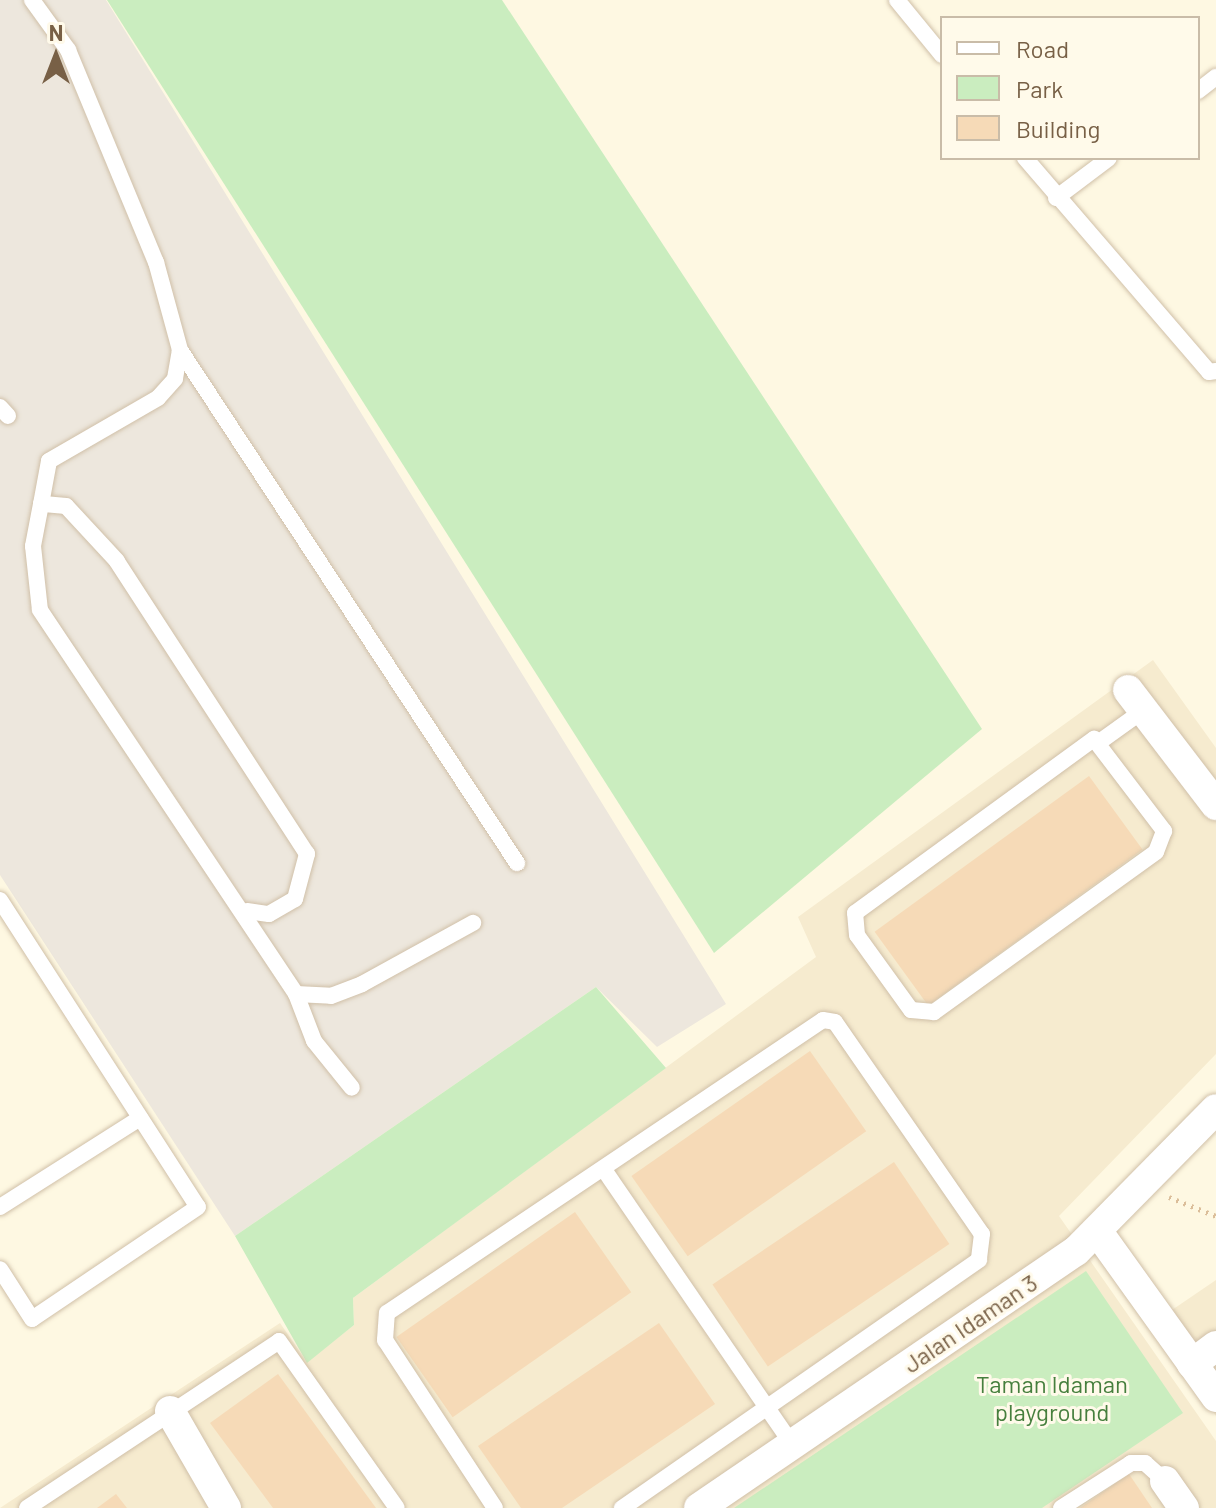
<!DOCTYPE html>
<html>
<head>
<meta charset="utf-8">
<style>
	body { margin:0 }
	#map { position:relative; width:1216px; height:1508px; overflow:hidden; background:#fef8e2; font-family:Barlow,sans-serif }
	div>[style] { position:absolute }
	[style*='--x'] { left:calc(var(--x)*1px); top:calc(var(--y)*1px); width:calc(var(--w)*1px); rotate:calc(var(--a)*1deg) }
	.residential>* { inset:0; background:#f6ebcf }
	.industrial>* { inset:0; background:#ede7dd }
	.green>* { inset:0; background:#caedbf }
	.building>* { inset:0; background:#f6dab7; transform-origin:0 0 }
	.path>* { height:5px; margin-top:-2.5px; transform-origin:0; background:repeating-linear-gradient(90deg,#dbbe9a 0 2px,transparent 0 8px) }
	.roads { filter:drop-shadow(0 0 2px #d0c0a8) drop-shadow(0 0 2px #d0c0a8) }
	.service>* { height:16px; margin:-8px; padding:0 8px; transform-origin:8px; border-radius:8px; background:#fff }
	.minor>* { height:30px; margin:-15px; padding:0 15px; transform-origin:15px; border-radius:15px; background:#fff }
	span { translate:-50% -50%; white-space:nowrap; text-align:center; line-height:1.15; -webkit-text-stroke:6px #fffaea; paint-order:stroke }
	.street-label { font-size:24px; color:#786046 }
	.park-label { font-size:24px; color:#467f3d }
	.legend { position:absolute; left:940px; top:16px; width:260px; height:144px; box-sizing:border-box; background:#fffaea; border:2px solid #c9bca8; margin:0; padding:10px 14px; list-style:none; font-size:24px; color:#786046 }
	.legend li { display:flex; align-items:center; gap:16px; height:40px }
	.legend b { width:40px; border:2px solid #c9bca8 }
	.north { position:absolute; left:16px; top:16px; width:80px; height:80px; -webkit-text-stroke:6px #fffaea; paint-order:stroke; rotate:0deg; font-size:22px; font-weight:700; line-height:32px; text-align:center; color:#786046 }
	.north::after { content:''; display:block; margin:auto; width:28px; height:36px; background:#786046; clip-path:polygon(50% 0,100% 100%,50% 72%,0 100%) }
</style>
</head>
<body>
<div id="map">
	<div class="residential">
		<div style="clip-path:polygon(1153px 660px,1216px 748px,1216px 1054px,1059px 1216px,1216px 1441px,1216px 1508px,0 1508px,280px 1323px,307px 1362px,354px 1325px,353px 1298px,816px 957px,798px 917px)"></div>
		<div style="clip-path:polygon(1216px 1280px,1216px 1416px,1150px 1325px)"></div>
	</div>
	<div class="industrial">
		<div style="clip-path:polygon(0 0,106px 0,726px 1004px,657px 1047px,596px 987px,235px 1236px,0 875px)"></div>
	</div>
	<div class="green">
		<div style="clip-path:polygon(107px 0,502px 0,982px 729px,714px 953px)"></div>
		<div style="clip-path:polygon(596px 987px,666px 1068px,353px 1298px,354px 1325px,307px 1363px,235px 1236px)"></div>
		<div style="clip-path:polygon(1086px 1271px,1183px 1413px,1042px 1508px,734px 1508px)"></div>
	</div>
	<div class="building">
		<div style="left:1089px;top:776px;width:91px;height:265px;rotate:54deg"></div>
		<div style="left:810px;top:1051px;width:98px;height:218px;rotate:55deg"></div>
		<div style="left:894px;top:1162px;width:99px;height:219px;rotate:56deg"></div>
		<div style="left:575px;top:1212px;width:98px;height:218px;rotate:55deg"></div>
		<div style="clip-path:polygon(659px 1323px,715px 1404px,562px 1508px,521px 1508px,478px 1446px)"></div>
		<div style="clip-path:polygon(278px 1374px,376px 1508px,273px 1508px,210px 1423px)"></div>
		<div style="clip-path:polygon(1129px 1474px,1152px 1508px,1080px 1508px)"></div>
		<div style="clip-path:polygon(116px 1494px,127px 1508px,97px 1508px)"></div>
	</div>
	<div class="path">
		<div style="--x:1169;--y:1197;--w:51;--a:22"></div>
	</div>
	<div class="roads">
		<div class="service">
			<div style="--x:32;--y:0;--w:62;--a:54.2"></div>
			<div style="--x:68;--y:50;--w:230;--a:67.5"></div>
			<div style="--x:156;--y:262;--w:91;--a:74.7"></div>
			<div style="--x:180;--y:350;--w:29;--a:100"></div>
			<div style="--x:175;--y:379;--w:25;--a:132"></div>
			<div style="--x:158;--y:398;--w:126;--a:150"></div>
			<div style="--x:49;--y:461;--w:44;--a:100.5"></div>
			<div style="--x:897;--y:0;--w:71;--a:50.7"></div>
			<div style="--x:1198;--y:91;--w:23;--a:-38"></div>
			<div style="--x:1025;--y:158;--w:282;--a:49.3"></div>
			<div style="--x:1209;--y:372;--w:7;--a:-8"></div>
			<div style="--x:1056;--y:198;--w:66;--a:-37"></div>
			<div style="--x:180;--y:350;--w:614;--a:56.7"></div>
			<div style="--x:0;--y:407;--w:12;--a:48"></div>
			<div style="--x:1094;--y:739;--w:116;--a:52.7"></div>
			<div style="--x:1164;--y:831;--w:22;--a:111"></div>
			<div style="--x:1156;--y:852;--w:274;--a:144.2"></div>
			<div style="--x:934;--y:1012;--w:23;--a:-175"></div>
			<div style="--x:911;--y:1010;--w:92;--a:-125.8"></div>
			<div style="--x:857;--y:935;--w:22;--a:-95"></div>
			<div style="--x:855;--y:913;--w:296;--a:-36.1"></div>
			<div style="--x:1098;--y:743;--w:57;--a:-35.7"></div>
			<div style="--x:0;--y:900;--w:365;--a:57.2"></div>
			<div style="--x:198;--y:1207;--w:200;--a:146"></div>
			<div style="--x:32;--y:1319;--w:59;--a:-122.6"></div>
			<div style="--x:247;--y:911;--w:22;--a:8"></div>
			<div style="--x:269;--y:914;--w:30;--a:-30"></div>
			<div style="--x:295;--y:899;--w:47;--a:-75.1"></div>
			<div style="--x:307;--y:854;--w:349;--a:-123"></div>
			<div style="--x:117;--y:561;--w:75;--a:-132.8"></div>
			<div style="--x:66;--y:506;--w:25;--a:-175"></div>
			<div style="--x:41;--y:504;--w:43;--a:100.8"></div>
			<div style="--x:33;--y:546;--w:64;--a:83.8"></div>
			<div style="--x:40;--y:610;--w:462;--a:56.3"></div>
			<div style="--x:296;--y:994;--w:35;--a:3"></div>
			<div style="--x:331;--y:996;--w:33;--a:-21"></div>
			<div style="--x:362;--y:984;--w:127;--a:-28.8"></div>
			<div style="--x:296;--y:994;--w:50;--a:69"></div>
			<div style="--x:314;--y:1041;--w:60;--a:51"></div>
			<div style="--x:605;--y:1171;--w:331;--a:55.6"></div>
			<div style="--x:0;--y:1207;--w:166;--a:-32.4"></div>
			<div style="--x:27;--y:1508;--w:302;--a:-33.5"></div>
			<div style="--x:279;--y:1341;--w:204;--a:54.8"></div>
			<div style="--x:495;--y:1508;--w:201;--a:-123.2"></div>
			<div style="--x:385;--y:1340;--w:27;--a:-86"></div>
			<div style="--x:387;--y:1313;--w:525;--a:-33.9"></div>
			<div style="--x:823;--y:1020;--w:12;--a:9"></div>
			<div style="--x:835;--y:1022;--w:258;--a:55.3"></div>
			<div style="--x:982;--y:1234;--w:26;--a:97"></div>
			<div style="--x:979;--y:1260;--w:435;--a:145.2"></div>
			<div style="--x:1061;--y:1508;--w:83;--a:-32.7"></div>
			<div style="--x:1131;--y:1463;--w:14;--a:0"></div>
			<div style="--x:1145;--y:1463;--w:27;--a:42"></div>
		</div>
		<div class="minor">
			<div style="--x:1128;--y:690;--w:145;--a:52.6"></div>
			<div style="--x:1098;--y:1232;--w:203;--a:54.4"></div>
			<div style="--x:1192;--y:1364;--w:30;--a:-37"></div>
			<div style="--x:170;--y:1411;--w:112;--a:60"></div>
			<div style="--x:1165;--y:1481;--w:33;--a:55"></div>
			<div style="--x:699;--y:1508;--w:456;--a:-34.3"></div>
			<div style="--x:1076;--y:1251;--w:199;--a:-45.4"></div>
		</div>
	</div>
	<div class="street-label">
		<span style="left:970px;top:1323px;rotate:-34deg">Jalan Idaman 3</span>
	</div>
	<div class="park-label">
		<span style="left:1052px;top:1398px">Taman Idaman<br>playground</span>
	</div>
	<ul class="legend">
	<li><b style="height:10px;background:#fff"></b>Road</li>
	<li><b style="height:22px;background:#caedbf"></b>Park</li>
	<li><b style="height:22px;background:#f6dab7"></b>Building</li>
	</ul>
	<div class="north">N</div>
</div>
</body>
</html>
